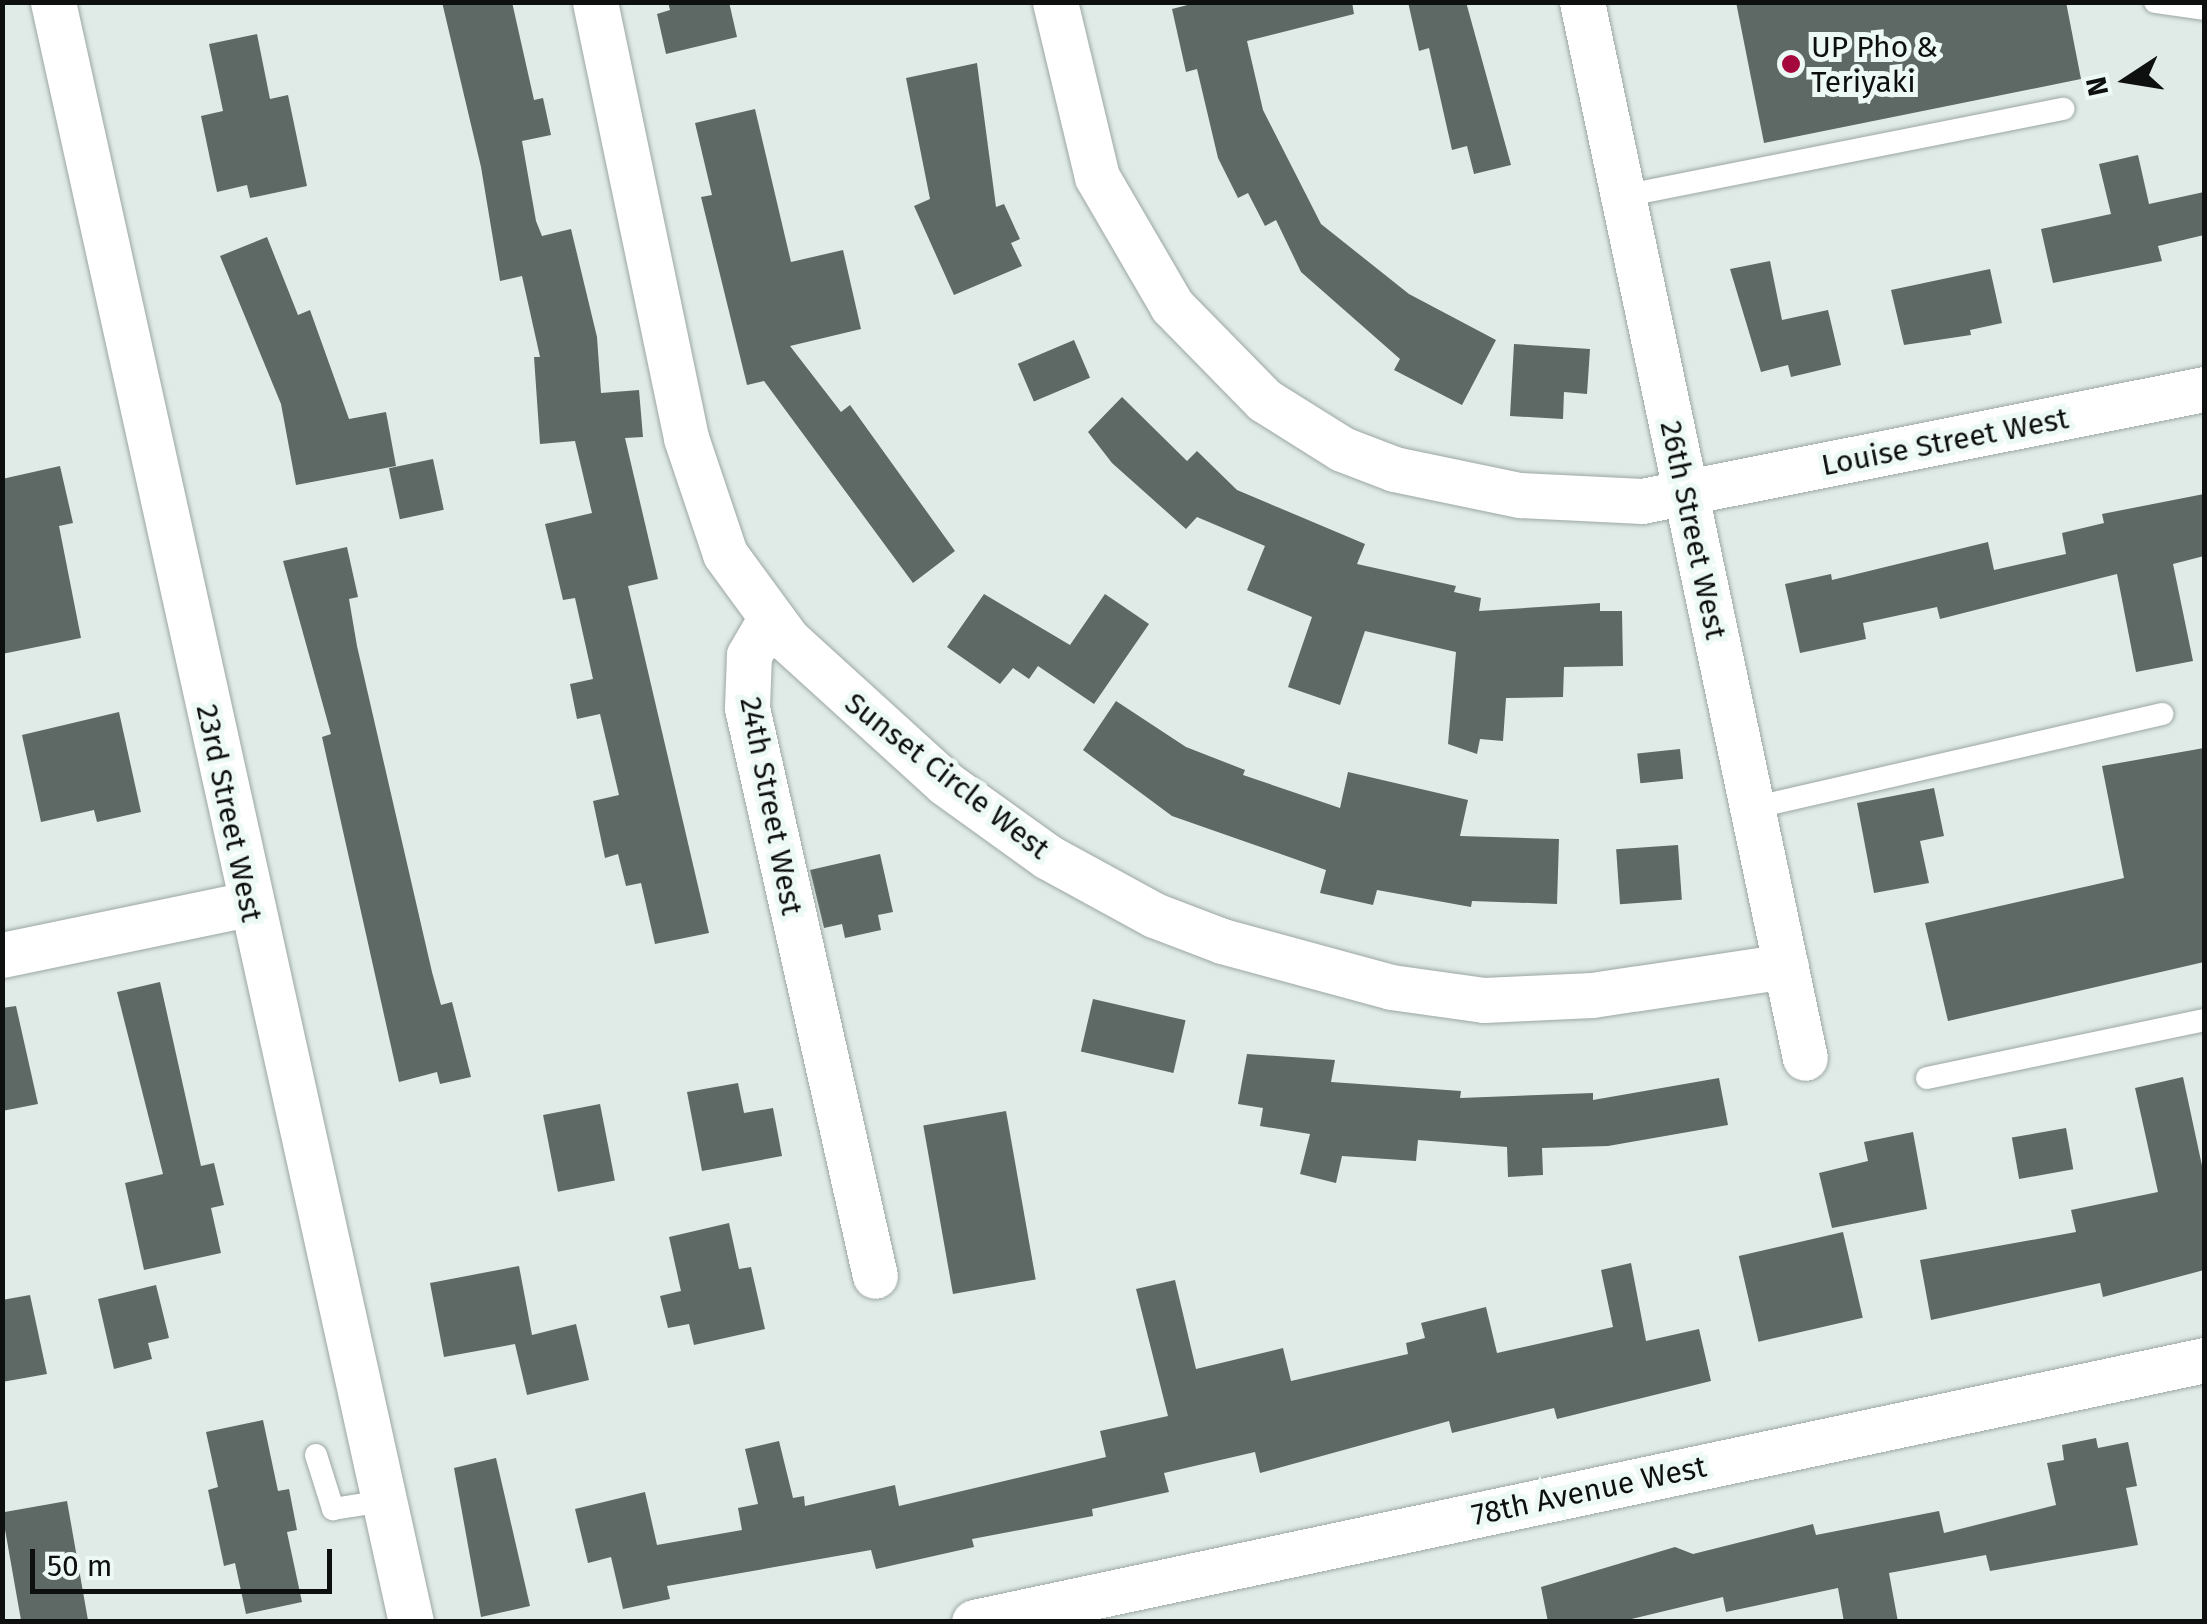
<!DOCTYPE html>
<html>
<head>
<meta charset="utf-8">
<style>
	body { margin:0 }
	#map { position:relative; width:2207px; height:1624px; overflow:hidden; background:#e0ebe7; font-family:"Fira Sans",sans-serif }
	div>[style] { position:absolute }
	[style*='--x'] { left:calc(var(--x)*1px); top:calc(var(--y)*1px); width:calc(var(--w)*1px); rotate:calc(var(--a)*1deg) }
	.building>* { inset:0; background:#5e6864; transform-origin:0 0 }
	.roads { filter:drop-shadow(0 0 2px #9ca7a3) drop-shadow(0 0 2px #9ca7a3) }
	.service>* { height:22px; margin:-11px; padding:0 11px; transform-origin:11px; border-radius:11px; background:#fff }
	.minor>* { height:45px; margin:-22.5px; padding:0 22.5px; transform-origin:22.5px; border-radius:22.5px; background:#fff }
	.dots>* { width:28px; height:28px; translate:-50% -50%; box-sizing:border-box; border:5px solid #edf9f4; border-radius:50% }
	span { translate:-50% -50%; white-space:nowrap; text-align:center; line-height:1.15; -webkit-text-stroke:10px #edf9f4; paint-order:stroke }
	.poi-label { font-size:30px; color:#0d100f }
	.left { translate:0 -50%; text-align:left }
	.street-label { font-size:30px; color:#0d100f }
	.frame { position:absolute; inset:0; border:5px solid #0d100f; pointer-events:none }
	.north { position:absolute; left:2077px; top:30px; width:100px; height:100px; -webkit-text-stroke:8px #edf9f4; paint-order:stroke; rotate:258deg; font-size:28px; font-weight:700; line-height:40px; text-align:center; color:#0d100f }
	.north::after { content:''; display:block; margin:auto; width:35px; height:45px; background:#0d100f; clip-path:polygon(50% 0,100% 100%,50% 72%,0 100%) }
	.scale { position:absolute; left:30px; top:1549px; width:302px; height:45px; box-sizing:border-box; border:5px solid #0d100f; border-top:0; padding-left:12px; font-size:30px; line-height:35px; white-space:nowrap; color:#0d100f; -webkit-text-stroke:8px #edf9f4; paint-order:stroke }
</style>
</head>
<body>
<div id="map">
	<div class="building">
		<div style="clip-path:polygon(442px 2px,512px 2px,534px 100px,543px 98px,551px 135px,522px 141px,536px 221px,542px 236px,571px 229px,597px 337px,601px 393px,639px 390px,643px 437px,625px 438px,658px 579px,628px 586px,709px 933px,655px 944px,641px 883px,626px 886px,618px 854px,605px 858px,593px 801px,619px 795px,600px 714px,577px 719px,570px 684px,593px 679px,575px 598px,563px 600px,545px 524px,592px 513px,575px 441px,540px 444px,534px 357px,540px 357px,522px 276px,500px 281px,481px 167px)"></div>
		<div style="clip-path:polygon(668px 2px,729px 2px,737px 37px,666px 54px,657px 14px,670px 10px)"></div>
		<div style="clip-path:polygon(1199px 2px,1352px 2px,1354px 14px,1247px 41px,1263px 110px,1321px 224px,1409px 294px,1496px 340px,1462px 405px,1394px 370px,1400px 359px,1301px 272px,1276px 220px,1265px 226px,1248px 193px,1238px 198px,1218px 158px,1197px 69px,1186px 72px,1172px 9px)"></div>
		<div style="clip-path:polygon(1408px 2px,1466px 2px,1511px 165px,1474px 174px,1467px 146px,1452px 150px,1429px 48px,1419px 51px)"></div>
		<div style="clip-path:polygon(1736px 2px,2066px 2px,2081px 79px,1764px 143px)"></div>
		<div style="clip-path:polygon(257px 34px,270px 99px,288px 95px,307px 186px,250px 198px,247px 185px,217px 192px,201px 116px,223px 111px,209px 44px)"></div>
		<div style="clip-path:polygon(977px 63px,996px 207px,1004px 204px,1020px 239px,1011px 243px,1022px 266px,954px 295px,914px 206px,930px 199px,906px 78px)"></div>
		<div style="clip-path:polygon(755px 109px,791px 262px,843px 250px,861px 329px,790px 346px,841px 412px,850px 405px,955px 551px,913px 583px,764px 381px,747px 385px,701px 197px,712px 195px,695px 123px)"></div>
		<div style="clip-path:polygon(2138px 155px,2149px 204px,2204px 192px,2204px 235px,2158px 246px,2162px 261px,2053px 283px,2041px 229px,2111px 214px,2099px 164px)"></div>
		<div style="clip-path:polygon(267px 237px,298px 315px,310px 310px,349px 419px,386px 412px,396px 466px,296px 485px,281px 404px,220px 256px)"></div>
		<div style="clip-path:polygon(1770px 261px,1782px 320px,1828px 310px,1841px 365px,1791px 377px,1788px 365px,1761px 372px,1730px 269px)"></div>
		<div style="clip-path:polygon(1990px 269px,2002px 323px,1970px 330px,1971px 335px,1904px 345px,1891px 290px)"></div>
		<div style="left:1074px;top:340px;width:41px;height:61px;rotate:67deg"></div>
		<div style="clip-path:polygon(1514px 344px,1590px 349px,1587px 394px,1564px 392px,1563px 419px,1510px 416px)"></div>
		<div style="clip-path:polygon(1122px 397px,1187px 461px,1197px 451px,1237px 490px,1365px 544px,1357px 564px,1456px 586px,1454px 592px,1481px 598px,1479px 611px,1600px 603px,1600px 611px,1622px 611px,1623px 666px,1564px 667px,1563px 697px,1506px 698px,1503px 741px,1480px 739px,1477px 754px,1448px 744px,1456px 652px,1365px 631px,1340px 705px,1288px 687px,1312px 617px,1247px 590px,1265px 546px,1197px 517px,1186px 529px,1112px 463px,1088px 432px)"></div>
		<div style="left:433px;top:459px;width:52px;height:45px;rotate:78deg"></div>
		<div style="clip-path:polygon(60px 466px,73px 523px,59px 526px,81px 638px,2px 654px,2px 479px)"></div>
		<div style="clip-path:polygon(2204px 494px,2204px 556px,2173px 564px,2193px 661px,2136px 672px,2117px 574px,1940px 619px,1937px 607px,1863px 623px,1866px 639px,1800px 653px,1785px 584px,1831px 574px,1832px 580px,1988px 542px,1994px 570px,2066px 554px,2062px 533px,2104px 523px,2102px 514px)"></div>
		<div style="clip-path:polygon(347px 547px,358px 597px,349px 599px,357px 646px,432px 972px,441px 1005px,452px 1002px,471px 1077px,440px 1084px,437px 1072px,399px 1082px,322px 737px,331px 734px,283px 561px)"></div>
		<div style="clip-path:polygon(984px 594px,1070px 645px,1105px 594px,1149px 624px,1094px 704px,1038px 666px,1029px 679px,1013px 668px,1000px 684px,947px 647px)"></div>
		<div style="clip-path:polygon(1116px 701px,1186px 747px,1245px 770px,1243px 775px,1340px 808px,1348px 772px,1468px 800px,1460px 836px,1559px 839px,1557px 904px,1472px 901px,1471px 907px,1377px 890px,1373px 905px,1320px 893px,1326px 870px,1172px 816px,1083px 750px)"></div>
		<div style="clip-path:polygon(119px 712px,141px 812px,97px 822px,94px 810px,41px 822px,22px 735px)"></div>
		<div style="clip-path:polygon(2204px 748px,2204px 962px,1948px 1021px,1925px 923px,2124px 878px,2102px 766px)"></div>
		<div style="left:1680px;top:749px;width:30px;height:43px;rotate:84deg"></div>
		<div style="clip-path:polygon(1934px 788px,1944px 836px,1920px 841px,1929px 883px,1874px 893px,1857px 803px)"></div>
		<div style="left:1678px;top:845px;width:55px;height:62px;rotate:86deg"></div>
		<div style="clip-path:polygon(880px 854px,893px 912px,878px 915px,881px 930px,845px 938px,842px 924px,824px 928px,810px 870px)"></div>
		<div style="clip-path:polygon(160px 982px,201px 1166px,214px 1163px,224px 1205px,211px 1208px,221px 1253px,144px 1270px,125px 1183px,163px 1174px,117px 992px)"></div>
		<div style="left:1093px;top:999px;width:95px;height:54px;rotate:13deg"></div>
		<div style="clip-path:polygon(16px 1006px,38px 1104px,2px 1111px,2px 1008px)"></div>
		<div style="clip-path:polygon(1247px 1054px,1335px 1060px,1331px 1082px,1461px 1091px,1460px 1098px,1593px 1093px,1593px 1100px,1719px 1078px,1728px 1125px,1608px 1146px,1542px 1148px,1543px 1175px,1508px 1177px,1507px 1147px,1418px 1140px,1416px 1161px,1342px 1156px,1336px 1183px,1300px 1174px,1310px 1134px,1260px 1126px,1263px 1108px,1238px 1104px)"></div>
		<div style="clip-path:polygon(2183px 1077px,2204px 1175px,2204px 1270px,2103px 1297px,2100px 1283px,1931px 1320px,1920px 1260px,2076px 1232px,2071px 1210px,2158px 1192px,2135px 1088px)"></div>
		<div style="clip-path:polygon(738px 1083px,744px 1113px,773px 1108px,782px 1156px,702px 1171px,687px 1092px)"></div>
		<div style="left:600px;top:1104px;width:78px;height:58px;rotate:79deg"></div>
		<div style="left:1006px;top:1111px;width:171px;height:84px;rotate:80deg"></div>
		<div style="left:2066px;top:1128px;width:42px;height:55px;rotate:80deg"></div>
		<div style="clip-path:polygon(1913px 1132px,1927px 1209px,1832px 1228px,1819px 1173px,1868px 1161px,1864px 1142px)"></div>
		<div style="clip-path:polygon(729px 1223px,739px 1269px,751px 1267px,765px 1329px,694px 1345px,689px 1324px,668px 1328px,660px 1296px,681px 1291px,669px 1237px)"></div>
		<div style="left:1843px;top:1232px;width:88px;height:107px;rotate:77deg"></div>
		<div style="clip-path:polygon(1631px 1263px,1646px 1341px,1699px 1329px,1711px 1381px,1557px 1419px,1554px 1408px,1452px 1433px,1449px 1421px,1260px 1473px,1255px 1452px,1164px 1473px,1169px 1492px,1092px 1509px,1093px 1516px,972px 1539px,974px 1547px,876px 1569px,871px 1550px,667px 1586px,670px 1599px,623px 1609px,611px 1557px,588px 1563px,575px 1509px,645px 1492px,657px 1545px,742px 1530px,738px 1508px,758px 1504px,745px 1449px,779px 1441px,793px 1498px,804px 1496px,805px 1506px,895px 1485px,899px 1506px,1106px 1457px,1100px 1431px,1168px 1416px,1136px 1289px,1175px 1280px,1196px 1369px,1283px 1348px,1291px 1381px,1408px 1354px,1406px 1343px,1425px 1338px,1421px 1323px,1486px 1307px,1497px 1353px,1613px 1327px,1601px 1270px)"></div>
		<div style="clip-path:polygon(519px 1266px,532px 1335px,576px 1324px,589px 1380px,527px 1395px,515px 1344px,444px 1357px,430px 1283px)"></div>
		<div style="clip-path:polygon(156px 1285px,169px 1338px,148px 1343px,152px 1359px,114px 1369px,98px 1299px)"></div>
		<div style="clip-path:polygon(30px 1295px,47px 1374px,2px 1382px,2px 1300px)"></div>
		<div style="clip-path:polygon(263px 1420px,278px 1491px,289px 1489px,297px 1530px,287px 1532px,302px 1602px,246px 1614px,235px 1563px,224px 1566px,208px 1490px,218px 1487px,206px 1432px)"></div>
		<div style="clip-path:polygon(2096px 1438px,2098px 1448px,2128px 1442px,2137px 1486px,2126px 1488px,2138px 1545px,1990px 1571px,1986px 1555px,1889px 1573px,1898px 1622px,1844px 1622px,1838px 1588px,1726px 1612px,1723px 1597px,1619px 1622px,1548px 1622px,1541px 1587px,1675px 1547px,1693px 1554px,1813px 1524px,1816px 1535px,1939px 1511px,1944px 1533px,2056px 1505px,2047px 1463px,2064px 1460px,2062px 1445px)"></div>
		<div style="clip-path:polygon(496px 1458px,530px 1606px,481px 1617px,454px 1468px)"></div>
		<div style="left:67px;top:1501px;width:123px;height:66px;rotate:80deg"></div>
	</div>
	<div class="roads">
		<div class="service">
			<div style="--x:2155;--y:2;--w:49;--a:8.1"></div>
			<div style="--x:1623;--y:196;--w:449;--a:-11.2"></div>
			<div style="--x:1752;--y:808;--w:421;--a:-12.9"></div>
			<div style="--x:1927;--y:1078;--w:283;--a:-11.8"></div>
			<div style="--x:316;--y:1455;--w:57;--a:72.5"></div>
			<div style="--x:333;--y:1509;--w:52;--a:-8.9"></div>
		</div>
		<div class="minor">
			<div style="--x:53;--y:2;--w:1659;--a:77.54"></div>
			<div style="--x:595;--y:2;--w:445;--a:78.2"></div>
			<div style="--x:686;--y:438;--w:122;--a:71.4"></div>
			<div style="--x:725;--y:554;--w:107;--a:53.8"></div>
			<div style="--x:788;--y:640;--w:212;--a:42.3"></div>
			<div style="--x:945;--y:783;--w:127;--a:35.7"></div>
			<div style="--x:1048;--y:857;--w:121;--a:28.7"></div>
			<div style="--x:1154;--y:915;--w:73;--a:20.9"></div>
			<div style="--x:1222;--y:941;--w:175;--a:15.2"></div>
			<div style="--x:1391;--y:987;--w:94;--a:8"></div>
			<div style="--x:1484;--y:1000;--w:108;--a:-2.7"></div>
			<div style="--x:1592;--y:995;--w:196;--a:-8.5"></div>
			<div style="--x:1055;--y:2;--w:180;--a:76.5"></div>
			<div style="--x:1097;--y:177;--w:149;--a:59.8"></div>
			<div style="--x:1172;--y:306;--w:132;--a:45.6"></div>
			<div style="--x:1264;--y:400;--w:92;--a:32.1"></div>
			<div style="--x:1342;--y:449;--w:56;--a:21"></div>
			<div style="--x:1394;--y:469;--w:129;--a:11.7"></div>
			<div style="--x:1520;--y:495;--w:122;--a:2.8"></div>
			<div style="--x:1642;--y:501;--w:573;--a:-11.27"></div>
			<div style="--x:1582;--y:2;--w:1079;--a:78.08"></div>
			<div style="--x:770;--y:619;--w:42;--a:120.3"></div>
			<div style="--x:749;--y:655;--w:53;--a:92.2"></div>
			<div style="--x:747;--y:708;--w:582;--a:77.3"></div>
			<div style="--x:2;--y:955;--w:252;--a:-11.7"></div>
			<div style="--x:974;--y:1622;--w:1258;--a:-12.02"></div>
		</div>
	</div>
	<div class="dots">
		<div style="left:1791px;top:64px;background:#a4083c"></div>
	</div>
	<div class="poi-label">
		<span class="left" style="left:1811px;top:64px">UP Pho &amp;<br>Teriyaki</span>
	</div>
	<div class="street-label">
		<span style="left:1945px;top:442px;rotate:-11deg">Louise Street West</span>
		<span style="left:1693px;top:530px;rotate:78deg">26th Street West</span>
		<span style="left:947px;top:776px;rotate:38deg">Sunset Circle West</span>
		<span style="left:771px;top:806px;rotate:79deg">24th Street West</span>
		<span style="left:229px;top:813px;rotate:78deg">23rd Street West</span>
		<span style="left:1589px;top:1491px;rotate:-12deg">78th Avenue West</span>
	</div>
	<div class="frame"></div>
	<div class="north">N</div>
	<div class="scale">50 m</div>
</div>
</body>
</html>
